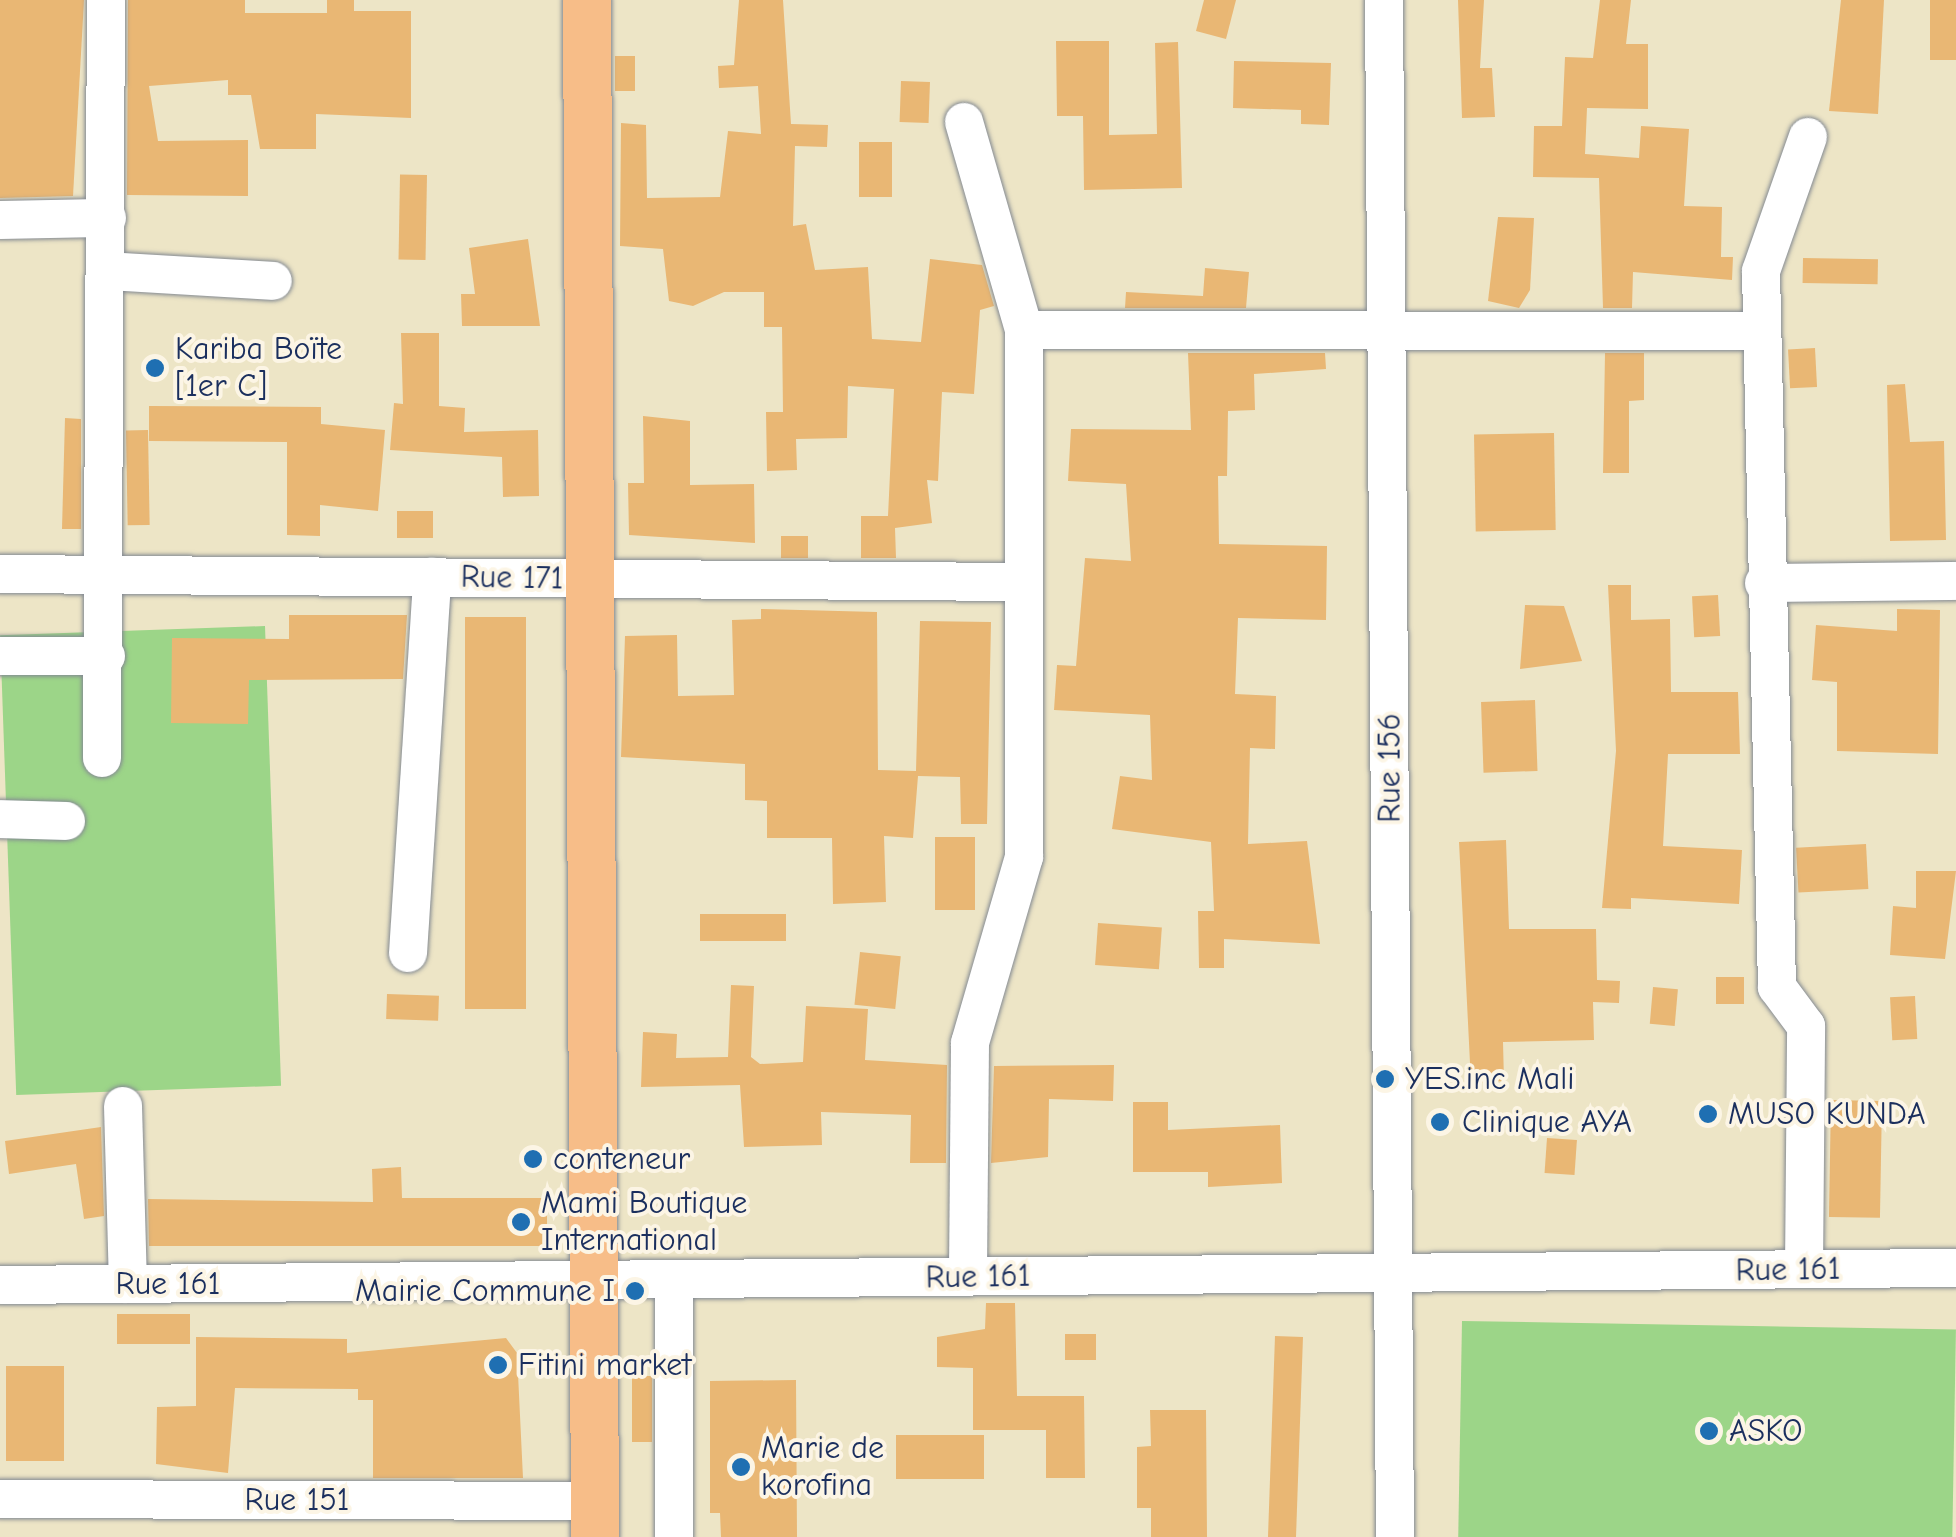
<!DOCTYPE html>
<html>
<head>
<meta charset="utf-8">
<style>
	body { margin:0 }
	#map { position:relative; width:1956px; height:1537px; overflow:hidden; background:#ede5c6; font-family:"Comic Neue",sans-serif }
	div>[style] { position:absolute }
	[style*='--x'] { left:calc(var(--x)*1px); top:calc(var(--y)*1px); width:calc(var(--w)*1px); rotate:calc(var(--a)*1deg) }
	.green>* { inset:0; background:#9cd588; transform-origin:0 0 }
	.building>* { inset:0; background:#e9b774; transform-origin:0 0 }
	.roads { filter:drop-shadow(0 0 2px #848a92) drop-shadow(0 0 2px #848a92) }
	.minor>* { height:38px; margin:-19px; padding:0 19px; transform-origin:19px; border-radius:19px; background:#fff }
	.major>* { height:48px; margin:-24px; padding:0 24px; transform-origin:24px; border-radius:24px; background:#f7bd88 }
	.dots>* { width:28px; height:28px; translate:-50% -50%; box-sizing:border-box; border:5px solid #fcf5e5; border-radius:50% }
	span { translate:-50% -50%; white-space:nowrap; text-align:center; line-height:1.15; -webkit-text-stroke:8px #fcf5e5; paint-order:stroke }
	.poi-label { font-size:32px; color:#1b2f5e }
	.left { translate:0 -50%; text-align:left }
	.right { translate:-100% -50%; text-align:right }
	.street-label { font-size:32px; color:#1b2f5e }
</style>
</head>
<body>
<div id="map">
	<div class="green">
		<div style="left:265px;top:626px;width:460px;height:265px;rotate:88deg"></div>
		<div style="left:1462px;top:1321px;width:494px;height:216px;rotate:1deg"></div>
	</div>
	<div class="building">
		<div style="clip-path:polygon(0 0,84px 0,73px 196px,0 198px)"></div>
		<div style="clip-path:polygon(128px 0,245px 0,245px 13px,327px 13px,327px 0,354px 0,354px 11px,411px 11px,411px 118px,316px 114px,316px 149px,260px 149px,251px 95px,228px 95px,228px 80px,149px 86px,158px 141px,248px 140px,248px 196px,127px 195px)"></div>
		<div style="clip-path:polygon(739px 0,783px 0,791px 124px,828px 125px,827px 147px,795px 146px,793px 226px,806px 224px,815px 270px,868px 267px,872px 339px,921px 342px,930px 259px,982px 265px,994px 306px,980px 310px,974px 394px,942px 392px,938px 481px,927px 480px,932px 523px,895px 528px,896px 558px,861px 558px,861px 516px,888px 516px,894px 389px,848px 386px,847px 438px,796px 439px,797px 470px,767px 471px,766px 412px,783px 412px,782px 327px,764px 327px,764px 292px,724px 292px,693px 306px,669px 301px,663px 249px,620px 246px,621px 123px,646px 125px,647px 198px,720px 197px,728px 131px,761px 134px,758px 86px,719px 88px,718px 66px,734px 65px)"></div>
		<div style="clip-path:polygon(1204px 0,1236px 0,1226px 39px,1196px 31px)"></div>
		<div style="clip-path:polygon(1458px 0,1484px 0,1480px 68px,1492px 68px,1495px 117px,1462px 118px)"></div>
		<div style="clip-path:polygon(1600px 0,1631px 0,1626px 44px,1648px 44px,1648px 109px,1587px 108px,1585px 154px,1639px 158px,1641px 126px,1689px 129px,1684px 206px,1722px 207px,1721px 257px,1733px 257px,1732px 280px,1633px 272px,1632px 308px,1603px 308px,1599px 178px,1533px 177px,1534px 126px,1562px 126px,1565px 57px,1593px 58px)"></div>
		<div style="clip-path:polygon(1841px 0,1884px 0,1878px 114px,1829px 111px)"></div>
		<div style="left:1930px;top:0;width:26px;height:60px"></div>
		<div style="clip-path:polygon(1056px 41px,1109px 41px,1109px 135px,1157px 134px,1155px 43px,1178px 42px,1182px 188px,1084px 190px,1083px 116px,1057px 116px)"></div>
		<div style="left:615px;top:56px;width:20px;height:35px"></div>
		<div style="clip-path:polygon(1234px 61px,1331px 63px,1329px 125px,1301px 124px,1301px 110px,1233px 108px)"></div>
		<div style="left:901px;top:81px;width:29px;height:41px;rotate:2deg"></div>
		<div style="left:859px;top:142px;width:33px;height:55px"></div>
		<div style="left:427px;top:175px;width:85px;height:27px;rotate:91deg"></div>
		<div style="clip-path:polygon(1498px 217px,1534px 218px,1530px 290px,1519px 308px,1488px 301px)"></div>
		<div style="clip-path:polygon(528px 239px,540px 326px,462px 326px,461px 294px,475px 294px,469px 248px)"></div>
		<div style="left:1803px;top:258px;width:75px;height:25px;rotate:1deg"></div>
		<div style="clip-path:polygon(1205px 268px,1249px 272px,1246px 308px,1125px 308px,1126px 292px,1203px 296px)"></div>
		<div style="clip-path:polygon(401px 333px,439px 333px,439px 406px,465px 408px,464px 432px,538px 430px,539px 496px,503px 497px,502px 457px,390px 450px,394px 403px,403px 404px)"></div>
		<div style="left:1815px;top:348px;width:39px;height:27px;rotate:87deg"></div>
		<div style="clip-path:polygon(1188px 353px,1325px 353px,1326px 369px,1254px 374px,1255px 410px,1228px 411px,1227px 476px,1218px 476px,1219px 544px,1327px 546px,1326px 620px,1238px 618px,1235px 694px,1276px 696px,1275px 749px,1250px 748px,1248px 844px,1307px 841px,1320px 944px,1224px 939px,1224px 968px,1199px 968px,1198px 911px,1214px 911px,1211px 842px,1112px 829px,1120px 776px,1152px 780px,1150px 715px,1054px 710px,1057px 665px,1076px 666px,1085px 558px,1131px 561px,1126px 484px,1068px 481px,1071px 429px,1191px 430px)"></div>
		<div style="clip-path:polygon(1605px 353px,1644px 353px,1644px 400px,1629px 401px,1629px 473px,1603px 473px)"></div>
		<div style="clip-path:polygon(1905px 384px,1910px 442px,1944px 441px,1946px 540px,1890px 541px,1887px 385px)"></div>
		<div style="clip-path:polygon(149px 406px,321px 407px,321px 424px,385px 430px,378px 511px,320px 505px,320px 536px,287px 535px,287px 442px,149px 441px)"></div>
		<div style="clip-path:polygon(643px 416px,690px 421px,690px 485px,754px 484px,755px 543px,629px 535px,628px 483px,644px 483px)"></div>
		<div style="clip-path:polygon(65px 418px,81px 419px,81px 529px,62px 529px)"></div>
		<div style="left:148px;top:430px;width:95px;height:22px;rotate:89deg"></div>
		<div style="left:1554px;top:433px;width:97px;height:80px;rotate:89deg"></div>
		<div style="left:397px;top:511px;width:36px;height:27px"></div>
		<div style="left:781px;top:536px;width:27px;height:22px"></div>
		<div style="clip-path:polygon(1608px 585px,1631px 585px,1631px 620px,1670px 619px,1671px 692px,1738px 692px,1740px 754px,1668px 754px,1663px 846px,1742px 850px,1739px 904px,1631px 898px,1631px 909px,1602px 908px,1616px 751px)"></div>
		<div style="left:1718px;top:595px;width:41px;height:26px;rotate:87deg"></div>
		<div style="clip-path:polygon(1525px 605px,1564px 606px,1582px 661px,1520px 669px)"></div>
		<div style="clip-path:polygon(761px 609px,877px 612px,878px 770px,916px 771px,920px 621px,991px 622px,987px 824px,961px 824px,960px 777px,918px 776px,913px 838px,884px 836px,886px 902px,833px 904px,832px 838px,767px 838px,767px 801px,745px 800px,745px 764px,621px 757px,625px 636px,677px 635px,678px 696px,734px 695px,732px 620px,761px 619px)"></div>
		<div style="clip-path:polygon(1897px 609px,1940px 610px,1938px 754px,1837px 751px,1837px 682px,1812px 680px,1816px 625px,1897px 631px)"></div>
		<div style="clip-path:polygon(289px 615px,407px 615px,403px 679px,249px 680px,248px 724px,171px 723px,172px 638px,289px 639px)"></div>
		<div style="left:465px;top:617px;width:61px;height:392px"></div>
		<div style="left:1535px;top:700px;width:71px;height:54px;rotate:88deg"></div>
		<div style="left:935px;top:837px;width:40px;height:73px"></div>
		<div style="clip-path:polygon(1506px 840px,1509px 929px,1596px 929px,1597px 980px,1620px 981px,1619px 1003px,1593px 1002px,1594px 1040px,1503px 1042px,1504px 1081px,1471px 1083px,1459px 842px)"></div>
		<div style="left:1866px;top:844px;width:45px;height:70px;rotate:87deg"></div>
		<div style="clip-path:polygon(1916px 871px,1956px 871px,1945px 959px,1890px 955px,1893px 906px,1916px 908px)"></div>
		<div style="left:786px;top:914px;width:27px;height:86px;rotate:90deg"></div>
		<div style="left:1098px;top:923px;width:64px;height:42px;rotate:4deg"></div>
		<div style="left:860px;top:952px;width:41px;height:53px;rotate:6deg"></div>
		<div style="left:1744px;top:977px;width:27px;height:28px;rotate:90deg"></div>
		<div style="clip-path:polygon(731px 985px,754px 986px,751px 1057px,760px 1064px,803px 1062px,806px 1006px,868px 1009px,865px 1060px,947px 1065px,946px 1163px,910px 1163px,911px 1115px,821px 1112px,822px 1145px,744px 1147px,740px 1085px,641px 1087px,643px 1032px,677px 1034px,676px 1058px,728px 1057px)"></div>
		<div style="left:1653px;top:987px;width:25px;height:37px;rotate:5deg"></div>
		<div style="left:387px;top:994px;width:52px;height:25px;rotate:2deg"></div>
		<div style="left:1915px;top:996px;width:43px;height:25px;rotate:87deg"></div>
		<div style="clip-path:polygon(1114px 1065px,1113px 1101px,1049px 1099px,1048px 1157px,991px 1163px,994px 1066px)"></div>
		<div style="left:1831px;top:1100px;width:51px;height:117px;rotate:1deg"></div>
		<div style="clip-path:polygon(1133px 1102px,1168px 1102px,1168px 1130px,1280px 1125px,1282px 1183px,1208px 1187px,1208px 1172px,1133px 1172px)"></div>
		<div style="clip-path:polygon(101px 1127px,104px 1216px,84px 1219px,76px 1164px,9px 1174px,5px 1141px)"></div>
		<div style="left:1547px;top:1138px;width:30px;height:35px;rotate:4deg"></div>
		<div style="clip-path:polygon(401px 1167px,402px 1198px,547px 1198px,547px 1246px,149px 1246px,148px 1199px,373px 1202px,372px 1169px)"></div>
		<div style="clip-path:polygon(986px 1303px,1015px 1303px,1017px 1396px,1084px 1396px,1085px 1478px,1046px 1478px,1046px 1430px,973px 1430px,973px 1368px,937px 1367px,937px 1337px,985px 1329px)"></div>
		<div style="left:117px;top:1314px;width:73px;height:30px"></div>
		<div style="left:1065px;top:1334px;width:31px;height:26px"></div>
		<div style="left:1275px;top:1336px;width:28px;height:201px;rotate:2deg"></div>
		<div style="clip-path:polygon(196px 1337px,347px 1339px,347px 1353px,506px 1338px,517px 1353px,523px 1478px,373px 1478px,373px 1400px,358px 1400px,358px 1389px,235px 1388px,228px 1473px,156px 1464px,157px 1407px,196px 1406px)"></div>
		<div style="left:6px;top:1366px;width:58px;height:95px"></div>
		<div style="left:632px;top:1376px;width:20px;height:66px"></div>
		<div style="clip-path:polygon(796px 1380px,797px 1537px,721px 1537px,720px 1513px,710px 1513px,710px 1381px)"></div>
		<div style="clip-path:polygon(1150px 1410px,1206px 1410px,1207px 1537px,1151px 1537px,1151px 1508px,1137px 1508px,1137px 1447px,1151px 1446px)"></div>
		<div style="left:896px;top:1435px;width:88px;height:44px"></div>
	</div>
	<div class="roads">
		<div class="minor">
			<div style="--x:1384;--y:0;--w:1537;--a:89.59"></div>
			<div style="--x:964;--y:122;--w:216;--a:73.9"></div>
			<div style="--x:1024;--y:330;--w:527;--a:90"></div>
			<div style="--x:1024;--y:857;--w:194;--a:106.2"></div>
			<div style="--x:970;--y:1043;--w:234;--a:90.5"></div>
			<div style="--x:0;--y:220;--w:107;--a:-1.1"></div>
			<div style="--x:107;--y:271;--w:166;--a:3.4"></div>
			<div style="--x:1024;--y:330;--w:737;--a:0.08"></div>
			<div style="--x:0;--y:574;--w:1024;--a:0.45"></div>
			<div style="--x:1764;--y:583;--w:192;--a:-0.6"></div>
			<div style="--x:0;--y:656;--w:106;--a:0"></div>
			<div style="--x:102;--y:758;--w:758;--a:-89.7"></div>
			<div style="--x:0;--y:819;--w:66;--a:1.7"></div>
			<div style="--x:408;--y:953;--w:377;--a:-86.3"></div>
			<div style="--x:123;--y:1106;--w:178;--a:88.4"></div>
			<div style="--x:1804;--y:1269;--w:243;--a:-89.5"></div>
			<div style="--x:1806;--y:1026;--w:49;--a:-126.6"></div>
			<div style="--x:1777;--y:987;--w:716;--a:-91.28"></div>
			<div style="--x:1761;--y:271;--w:142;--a:-70.7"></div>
			<div style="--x:674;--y:1280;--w:257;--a:90"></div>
			<div style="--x:0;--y:1285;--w:1956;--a:-0.5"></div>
			<div style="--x:0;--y:1499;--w:594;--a:0.19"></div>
		</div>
		<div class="major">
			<div style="--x:587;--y:0;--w:1537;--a:89.7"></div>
		</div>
	</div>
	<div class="dots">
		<div style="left:155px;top:368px;background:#1f6fb2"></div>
		<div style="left:1385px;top:1079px;background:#1f6fb2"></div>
		<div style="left:1708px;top:1114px;background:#1f6fb2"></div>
		<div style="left:1440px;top:1122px;background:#1f6fb2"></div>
		<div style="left:533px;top:1159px;background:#1f6fb2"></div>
		<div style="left:521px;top:1222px;background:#1f6fb2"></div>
		<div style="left:635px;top:1291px;background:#1f6fb2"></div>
		<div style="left:498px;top:1365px;background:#1f6fb2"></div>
		<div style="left:1709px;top:1431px;background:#1f6fb2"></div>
		<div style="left:741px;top:1467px;background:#1f6fb2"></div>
	</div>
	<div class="poi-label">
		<span class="left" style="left:175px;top:368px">Kariba Boïte<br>[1er C]</span>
		<span class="left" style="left:1405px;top:1079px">YES.inc Mali</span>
		<span class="left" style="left:1728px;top:1114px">MUSO KUNDA</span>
		<span class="left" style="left:1462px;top:1122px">Clinique AYA</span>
		<span class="left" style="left:553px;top:1159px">conteneur</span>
		<span class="left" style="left:541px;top:1222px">Mami Boutique<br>International</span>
		<span class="right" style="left:615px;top:1291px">Mairie Commune I</span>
		<span class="left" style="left:518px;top:1365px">Fitini market</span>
		<span class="left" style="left:1729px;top:1431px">ASKO</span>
		<span class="left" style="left:761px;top:1467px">Marie de<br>korofina</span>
	</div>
	<div class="street-label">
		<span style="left:512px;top:578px;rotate:1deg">Rue 171</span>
		<span style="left:1390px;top:768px;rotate:-90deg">Rue 156</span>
		<span style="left:1788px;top:1270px;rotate:-1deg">Rue 161</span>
		<span style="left:978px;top:1277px;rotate:-1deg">Rue 161</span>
		<span style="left:168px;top:1284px">Rue 161</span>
		<span style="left:297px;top:1500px">Rue 151</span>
	</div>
</div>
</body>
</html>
